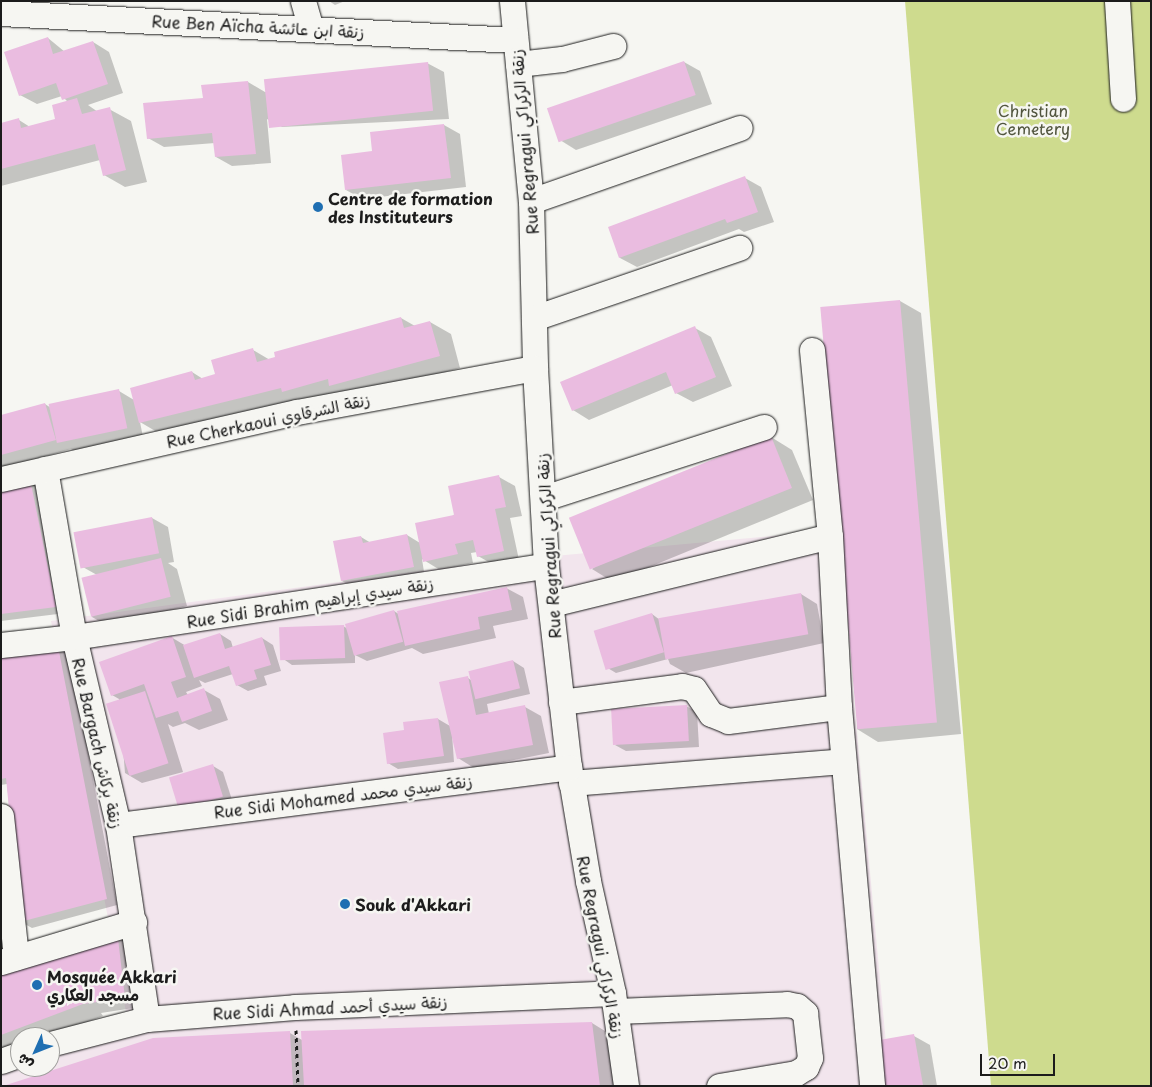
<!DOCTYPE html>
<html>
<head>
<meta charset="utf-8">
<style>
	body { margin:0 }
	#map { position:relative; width:1152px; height:1087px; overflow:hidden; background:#f6f6f2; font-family:"Playpen Sans","Playpen Sans Arabic",sans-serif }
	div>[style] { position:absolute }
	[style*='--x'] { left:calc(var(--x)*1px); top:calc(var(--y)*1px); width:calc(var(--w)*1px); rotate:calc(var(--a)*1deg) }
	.built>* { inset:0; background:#f2e5ed }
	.green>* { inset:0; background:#cedb8e }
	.shadow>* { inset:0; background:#0003 }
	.building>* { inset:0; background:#eabce0; transform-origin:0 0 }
	.path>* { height:3px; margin-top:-1.5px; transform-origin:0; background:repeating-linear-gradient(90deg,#1c1c1c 0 4px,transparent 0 8px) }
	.roads { filter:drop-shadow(0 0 1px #1c1c1c) drop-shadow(0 0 1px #1c1c1c) }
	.minor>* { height:25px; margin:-12.5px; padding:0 12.5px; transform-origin:12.5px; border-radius:12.5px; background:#f6f6f2 }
	.dots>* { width:14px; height:14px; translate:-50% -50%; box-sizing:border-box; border:2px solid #f6f6f2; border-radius:50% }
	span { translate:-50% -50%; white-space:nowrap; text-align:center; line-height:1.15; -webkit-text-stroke:5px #f6f6f2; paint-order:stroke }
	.street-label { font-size:16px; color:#1c1c1c }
	.park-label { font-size:16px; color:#51553e }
	.poi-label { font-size:16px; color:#1c1c1c; font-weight:700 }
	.left { translate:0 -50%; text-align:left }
	.frame { position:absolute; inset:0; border:2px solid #1c1c1c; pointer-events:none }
	.north { position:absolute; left:10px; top:1027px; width:50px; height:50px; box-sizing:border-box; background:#f6f6f2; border:1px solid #9f9f9c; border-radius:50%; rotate:226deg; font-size:14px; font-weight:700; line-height:20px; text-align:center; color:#1c1c1c }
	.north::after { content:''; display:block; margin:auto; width:18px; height:22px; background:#1f6fb2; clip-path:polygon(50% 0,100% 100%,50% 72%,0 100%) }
	.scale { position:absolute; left:980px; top:1054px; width:75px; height:22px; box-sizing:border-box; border:2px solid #1c1c1c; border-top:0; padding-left:6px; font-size:15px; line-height:18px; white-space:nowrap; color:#1c1c1c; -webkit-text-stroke:4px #f6f6f2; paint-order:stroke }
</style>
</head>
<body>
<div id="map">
	<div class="built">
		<div style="clip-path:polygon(838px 530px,890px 1086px,1px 1086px,1px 1053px,20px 1067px,50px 1067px,50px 1037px,126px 1012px,51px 621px,488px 562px)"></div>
	</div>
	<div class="green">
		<div style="clip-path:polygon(905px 1px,1151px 1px,1151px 1086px,991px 1086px)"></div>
	</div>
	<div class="shadow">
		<div style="clip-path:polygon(329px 1px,345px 1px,335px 5px)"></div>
		<div style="clip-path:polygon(48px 38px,65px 52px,93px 42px,109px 52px,123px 93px,88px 105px,98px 112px,109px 109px,131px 121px,147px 182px,125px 187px,104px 175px,100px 160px,1px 186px,1px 124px,19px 120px,30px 127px,57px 120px,68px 102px,62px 96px,37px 104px,20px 95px)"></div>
		<div style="clip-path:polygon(684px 62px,700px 71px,712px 104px,576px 150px,560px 140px)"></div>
		<div style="clip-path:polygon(427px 63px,444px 72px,449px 119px,282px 127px,267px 119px,271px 163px,232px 166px,216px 157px,215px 143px,164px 147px,148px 138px,204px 99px,203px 86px,248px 82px,265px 92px)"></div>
		<div style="clip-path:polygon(444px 125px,460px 134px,466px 187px,362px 199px,346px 190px,374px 152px)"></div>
		<div style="clip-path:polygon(745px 178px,761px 187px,774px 222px,744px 232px,739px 229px,637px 267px,620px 258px,609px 228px)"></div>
		<div style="clip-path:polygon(900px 301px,921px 313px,961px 734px,878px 742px,857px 729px)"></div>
		<div style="clip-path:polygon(401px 318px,415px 326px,430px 322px,451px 334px,460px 368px,352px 398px,162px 435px,140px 422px,143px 437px,74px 451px,71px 449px,1px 469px,1px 417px,45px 404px,51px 408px,119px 391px,134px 400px,192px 372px,203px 379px,217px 375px,253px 350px,270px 360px)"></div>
		<div style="clip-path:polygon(695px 328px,711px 337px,732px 386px,693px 402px,676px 393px,673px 385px,589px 420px,573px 410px)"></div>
		<div style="clip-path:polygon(771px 437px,792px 450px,813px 500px,613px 582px,592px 569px)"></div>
		<div style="clip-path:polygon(499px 477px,515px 486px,522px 516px,510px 518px,519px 560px,494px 565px,478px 556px,477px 552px,471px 553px,473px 563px,440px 570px,422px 559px,424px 572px,353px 587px,342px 581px,361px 537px,371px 543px,407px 535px,420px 543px)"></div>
		<div style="clip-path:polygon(30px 480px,41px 486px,66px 613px,1px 621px,1px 488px)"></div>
		<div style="clip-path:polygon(152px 518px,168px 527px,174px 562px,168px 563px,177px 569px,187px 606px,108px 626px,92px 617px,97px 575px,81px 566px)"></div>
		<div style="clip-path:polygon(506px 588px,523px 597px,528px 619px,493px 626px,496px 638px,423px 654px,412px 648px,367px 661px,355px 655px,355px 663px,292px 665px,282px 658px,343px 626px,348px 629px,394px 611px,400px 615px)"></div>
		<div style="clip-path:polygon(801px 594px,817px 604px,824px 643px,686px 673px,670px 664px,668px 659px,616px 673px,606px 667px,652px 614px,664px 623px)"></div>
		<div style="clip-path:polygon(220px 634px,231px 641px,233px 648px,262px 638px,273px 645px,281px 671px,264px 676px,267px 685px,248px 691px,237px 685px,233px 674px,205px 683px,199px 680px,202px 686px,186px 692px,188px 695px,204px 690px,220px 699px,228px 720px,199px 730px,185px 723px,173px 727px,168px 724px,183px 772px,142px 783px,125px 773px,119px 699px,112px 695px,171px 637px,186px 646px)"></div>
		<div style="clip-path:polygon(68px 648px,117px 905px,32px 928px,21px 922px,7px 784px,1px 785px,1px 651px)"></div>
		<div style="clip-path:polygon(513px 661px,524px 668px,530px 694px,487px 704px,489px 714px,525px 707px,541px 716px,549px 753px,474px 768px,458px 758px,452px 734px,454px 762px,398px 769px,388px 763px,405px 731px,404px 723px,438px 719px,450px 726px,468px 678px,471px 680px)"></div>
		<div style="clip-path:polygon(686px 706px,697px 712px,699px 747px,626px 751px,615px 745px)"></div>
		<div style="clip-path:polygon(213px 766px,223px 772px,233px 803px,182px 810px)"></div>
		<div style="clip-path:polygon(116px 931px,133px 940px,140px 1007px,101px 1013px,103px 1016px,48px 1037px,20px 1037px,20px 1047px,1px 1055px,1px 967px)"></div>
		<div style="clip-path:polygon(592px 1023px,613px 1036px,620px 1086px,6px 1086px,290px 1033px,302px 1040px)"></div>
		<div style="clip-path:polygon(914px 1036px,930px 1045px,937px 1086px,883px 1086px)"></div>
	</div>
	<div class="building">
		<div style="clip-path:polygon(48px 37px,53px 54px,93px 41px,108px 84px,62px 100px,56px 83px,19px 96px,4px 52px)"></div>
		<div style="left:684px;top:61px;width:36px;height:145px;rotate:71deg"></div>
		<div style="left:428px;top:62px;width:49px;height:165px;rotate:84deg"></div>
		<div style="clip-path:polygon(248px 81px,256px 154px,215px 157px,212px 133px,147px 139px,143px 103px,203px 98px,201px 85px)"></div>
		<div style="clip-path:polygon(77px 98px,82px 114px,110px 107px,126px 170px,103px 176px,95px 144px,1px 169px,1px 123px,19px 118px,21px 128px,55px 119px,52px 105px)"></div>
		<div style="clip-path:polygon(444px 124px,451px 178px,345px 190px,341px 155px,372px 151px,370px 132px)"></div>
		<div style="clip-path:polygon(745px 176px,758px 212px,727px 223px,725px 219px,619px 258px,608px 227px)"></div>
		<div style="left:900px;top:300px;width:424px;height:80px;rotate:85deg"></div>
		<div style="clip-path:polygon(401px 317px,404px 328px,430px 321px,440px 356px,329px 386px,328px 379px,282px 392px,281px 388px,139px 423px,130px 388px,192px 371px,195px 380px,215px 374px,211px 360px,253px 348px,257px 362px,275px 357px,274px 352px)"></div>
		<div style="clip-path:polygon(695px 326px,716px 377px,675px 394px,666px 372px,572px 411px,560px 382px)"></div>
		<div style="left:119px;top:389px;width:40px;height:72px;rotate:78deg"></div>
		<div style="clip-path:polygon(45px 403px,56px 440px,1px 455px,1px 415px)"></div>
		<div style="left:771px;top:436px;width:56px;height:218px;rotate:68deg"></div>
		<div style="clip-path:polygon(499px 475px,506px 507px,495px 509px,504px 551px,477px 557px,473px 540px,455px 544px,458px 554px,423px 562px,415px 523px,454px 515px,448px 486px)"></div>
		<div style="clip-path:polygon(30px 479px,56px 607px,1px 614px,1px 486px)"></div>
		<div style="left:152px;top:517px;width:37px;height:80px;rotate:79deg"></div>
		<div style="clip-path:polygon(407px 534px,414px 567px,341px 581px,333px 541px,361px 536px,363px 543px)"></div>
		<div style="left:161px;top:558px;width:40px;height:82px;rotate:76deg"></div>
		<div style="clip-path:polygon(507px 587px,512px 610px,478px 617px,480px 629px,405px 646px,397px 611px)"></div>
		<div style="left:801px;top:593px;width:42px;height:145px;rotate:80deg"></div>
		<div style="left:394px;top:610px;width:33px;height:51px;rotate:74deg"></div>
		<div style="left:652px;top:613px;width:41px;height:61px;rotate:73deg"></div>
		<div style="left:344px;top:625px;width:33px;height:65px;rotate:88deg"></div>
		<div style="clip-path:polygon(220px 633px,225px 649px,262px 637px,271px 665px,254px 670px,257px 679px,236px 686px,229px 666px,194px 678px,183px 645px)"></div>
		<div style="clip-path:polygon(172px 636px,186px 677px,171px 682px,177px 698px,204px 688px,212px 711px,182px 722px,178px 711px,156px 718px,144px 684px,111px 696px,99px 662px)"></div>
		<div style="clip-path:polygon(57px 641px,107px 899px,20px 922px,6px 778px,1px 779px,1px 650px)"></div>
		<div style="left:513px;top:660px;width:29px;height:46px;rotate:76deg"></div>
		<div style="clip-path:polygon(468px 676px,476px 715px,525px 705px,533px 745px,457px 759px,439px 682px)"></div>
		<div style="left:145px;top:691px;width:76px;height:41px;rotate:72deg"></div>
		<div style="left:687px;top:705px;width:36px;height:76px;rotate:87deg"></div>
		<div style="clip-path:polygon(438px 718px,444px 756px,387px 764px,383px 733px,404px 730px,403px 722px)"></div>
		<div style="left:213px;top:764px;width:34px;height:46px;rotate:73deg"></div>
		<div style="clip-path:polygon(117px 930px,125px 998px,83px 1004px,1px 1035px,1px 966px)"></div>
		<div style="clip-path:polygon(592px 1022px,600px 1086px,304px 1086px,301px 1031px)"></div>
		<div style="clip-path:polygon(290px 1031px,293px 1086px,3px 1086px,153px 1038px)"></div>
		<div style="left:914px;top:1034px;width:53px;height:41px;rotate:80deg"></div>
	</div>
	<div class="path">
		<div style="--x:296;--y:1030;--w:56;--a:88"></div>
	</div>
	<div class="roads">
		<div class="minor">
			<div style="--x:303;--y:1;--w:29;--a:74"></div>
			<div style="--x:512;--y:1;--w:201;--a:84.6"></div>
			<div style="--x:531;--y:201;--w:167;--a:88.6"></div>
			<div style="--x:535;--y:368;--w:198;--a:86.8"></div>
			<div style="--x:546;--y:566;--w:202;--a:83.5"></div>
			<div style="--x:569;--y:767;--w:116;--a:80.5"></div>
			<div style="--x:588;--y:881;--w:115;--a:77.4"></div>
			<div style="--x:613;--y:993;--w:94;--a:82"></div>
			<div style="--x:1117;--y:1;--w:98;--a:86.5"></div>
			<div style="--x:1;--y:13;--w:515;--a:3.01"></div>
			<div style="--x:518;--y:64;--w:44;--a:-6.5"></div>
			<div style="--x:562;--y:59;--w:53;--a:-14.3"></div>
			<div style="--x:531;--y:201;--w:221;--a:-19.3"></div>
			<div style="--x:534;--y:318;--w:217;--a:-18.9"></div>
			<div style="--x:812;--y:350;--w:187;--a:84.5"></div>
			<div style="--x:830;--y:536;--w:171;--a:87"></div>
			<div style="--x:839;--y:707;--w:380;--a:85"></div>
			<div style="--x:45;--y:469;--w:170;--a:80.2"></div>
			<div style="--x:74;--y:637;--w:193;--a:76.8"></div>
			<div style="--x:118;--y:825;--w:196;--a:81.5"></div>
			<div style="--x:1;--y:479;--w:303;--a:-12.8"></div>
			<div style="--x:297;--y:412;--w:242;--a:-10.5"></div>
			<div style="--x:544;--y:498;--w:231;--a:-17.9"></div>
			<div style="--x:551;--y:604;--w:287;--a:-13.7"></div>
			<div style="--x:1;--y:645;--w:73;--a:-6.3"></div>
			<div style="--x:74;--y:637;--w:477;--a:-8.6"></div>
			<div style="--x:561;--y:702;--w:122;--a:-7.5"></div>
			<div style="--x:682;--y:686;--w:12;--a:14"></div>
			<div style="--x:694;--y:689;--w:30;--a:56"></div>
			<div style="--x:711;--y:714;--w:18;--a:22"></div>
			<div style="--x:728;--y:721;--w:112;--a:-7.2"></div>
			<div style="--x:571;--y:783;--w:273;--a:-4.6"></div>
			<div style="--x:1;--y:816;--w:142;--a:83.9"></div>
			<div style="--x:118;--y:825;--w:455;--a:-7.3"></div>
			<div style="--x:1;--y:962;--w:139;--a:-16.7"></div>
			<div style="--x:616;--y:1011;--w:171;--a:-2.3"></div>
			<div style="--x:787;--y:1004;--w:10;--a:11"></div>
			<div style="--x:797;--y:1006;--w:11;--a:41"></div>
			<div style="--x:805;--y:1013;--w:45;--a:83.7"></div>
			<div style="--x:810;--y:1058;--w:10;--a:114"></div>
			<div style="--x:806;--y:1067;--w:12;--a:149"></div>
			<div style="--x:796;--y:1073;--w:78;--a:170.4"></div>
			<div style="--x:50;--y:1044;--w:100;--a:-14.5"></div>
			<div style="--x:147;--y:1019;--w:148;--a:-4.6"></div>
			<div style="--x:295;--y:1007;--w:318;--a:-2.5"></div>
			<div style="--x:1;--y:1061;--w:20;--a:-20"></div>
		</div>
	</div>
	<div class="dots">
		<div style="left:318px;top:207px;background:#1f6fb2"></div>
		<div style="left:345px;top:904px;background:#1f6fb2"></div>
		<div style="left:37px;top:985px;background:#1f6fb2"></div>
	</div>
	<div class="street-label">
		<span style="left:258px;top:26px;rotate:3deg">Rue Ben Aïcha زنقة ابن عائشة</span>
		<span style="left:524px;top:142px;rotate:-95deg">Rue Regragui زنقة الركراكي</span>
		<span style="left:268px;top:420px;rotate:-12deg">Rue Cherkaoui زنقة الشرقاوي</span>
		<span style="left:548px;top:546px;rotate:-94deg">Rue Regragui زنقة الركراكي</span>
		<span style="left:310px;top:602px;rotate:-9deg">Rue Sidi Brahim زنقة سيدي إبراهيم</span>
		<span style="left:98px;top:743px;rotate:77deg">Rue Bargach زنقة بركاش</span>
		<span style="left:343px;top:796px;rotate:-7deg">Rue Sidi Mohamed زنقة سيدي محمد</span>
		<span style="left:601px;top:947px;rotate:79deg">Rue Regragui زنقة الركراكي</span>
		<span style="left:330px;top:1007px;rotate:-3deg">Rue Sidi Ahmad زنقة سيدي أحمد</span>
	</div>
	<div class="park-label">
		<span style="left:1033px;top:119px">Christian<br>Cemetery</span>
	</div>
	<div class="poi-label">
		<span class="left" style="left:328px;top:207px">Centre de formation<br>des Instituteurs</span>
		<span class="left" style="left:355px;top:904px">Souk d'Akkari</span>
		<span class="left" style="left:47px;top:985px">Mosquée Akkari<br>مسجد العكاري</span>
	</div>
	<div class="frame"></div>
	<div class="north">ش</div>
	<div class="scale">20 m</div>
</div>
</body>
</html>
